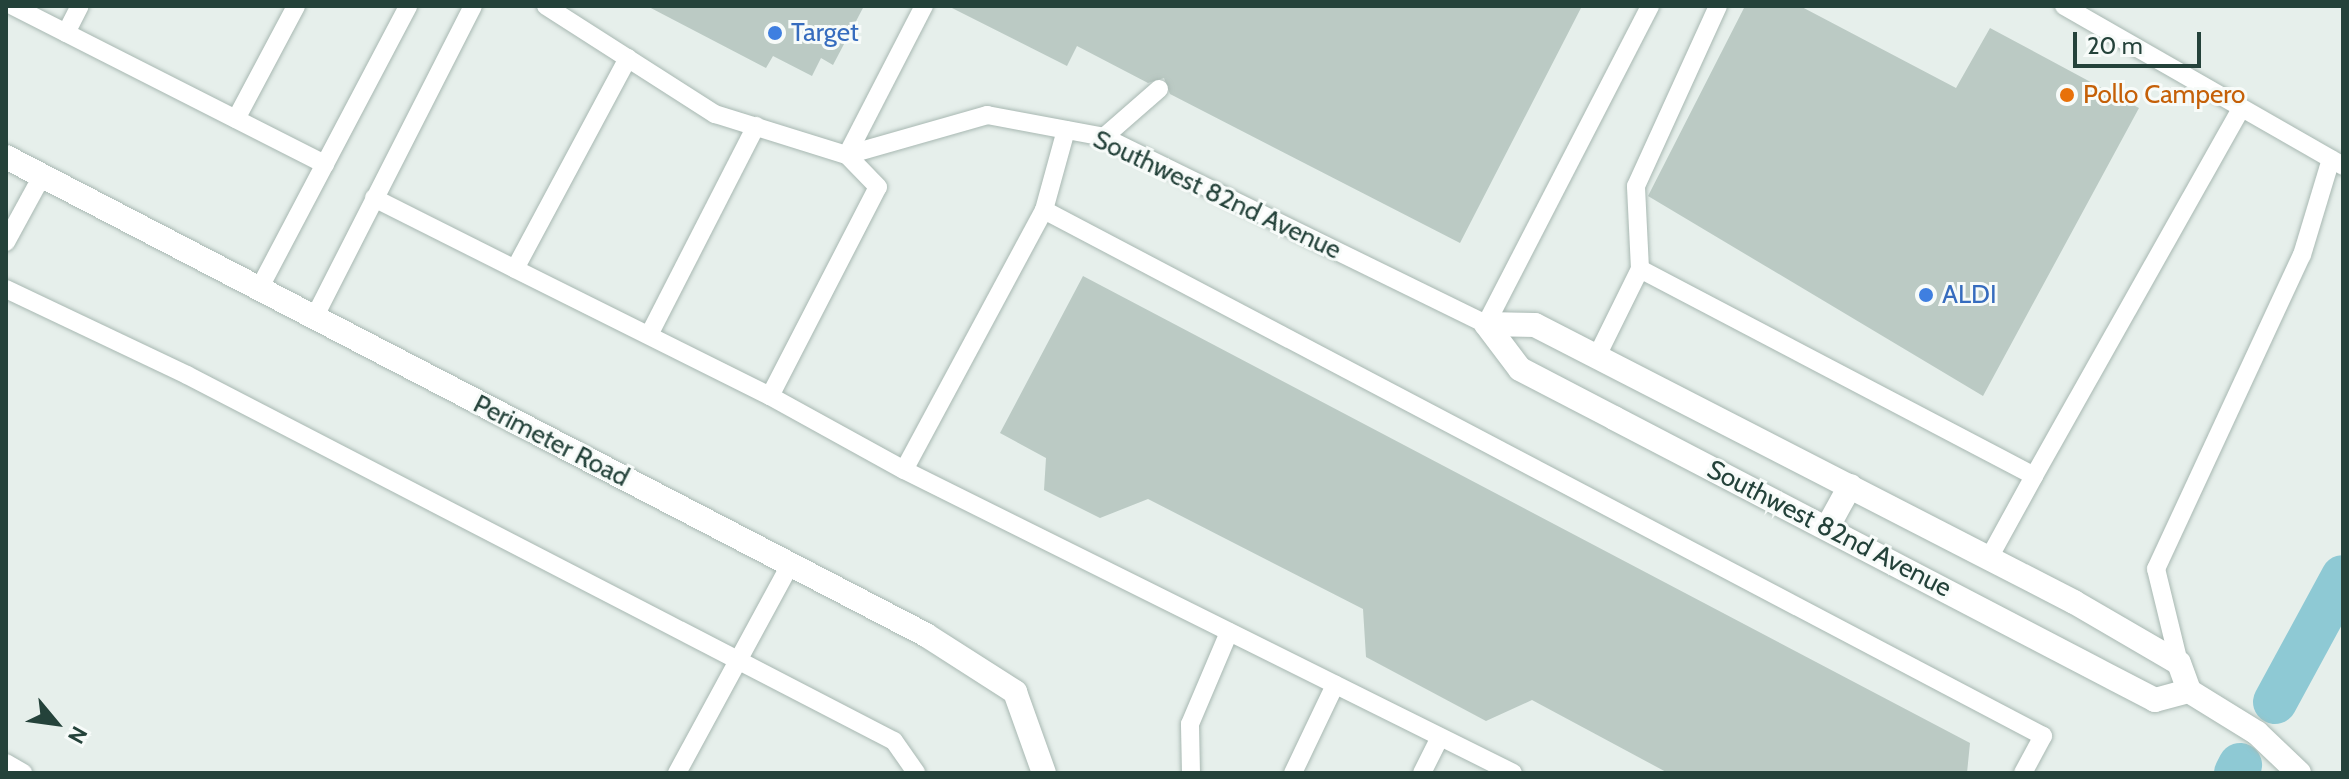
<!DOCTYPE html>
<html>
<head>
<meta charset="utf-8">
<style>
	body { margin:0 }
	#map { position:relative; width:2349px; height:779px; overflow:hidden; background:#e6efeb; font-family:Cabin,sans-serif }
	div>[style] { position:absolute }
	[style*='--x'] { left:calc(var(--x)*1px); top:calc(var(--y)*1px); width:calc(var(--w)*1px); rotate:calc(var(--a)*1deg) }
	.canal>* { height:44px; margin:-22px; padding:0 22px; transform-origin:22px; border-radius:22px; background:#8ec9d4 }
	.building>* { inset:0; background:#bbcac4 }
	.roads { filter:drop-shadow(0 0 2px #a8b8b2) drop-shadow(0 0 2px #a8b8b2) }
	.lane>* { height:18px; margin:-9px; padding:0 9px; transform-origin:9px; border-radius:9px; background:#fff }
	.street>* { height:24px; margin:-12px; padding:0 12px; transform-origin:12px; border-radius:12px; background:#fff }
	.secondary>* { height:24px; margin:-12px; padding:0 12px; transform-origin:12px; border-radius:12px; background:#fff }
	.dots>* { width:22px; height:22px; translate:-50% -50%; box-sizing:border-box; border:4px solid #f7fbf9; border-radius:50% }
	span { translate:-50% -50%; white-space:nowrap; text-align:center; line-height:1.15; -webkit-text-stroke:6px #f7fbf9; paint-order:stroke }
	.shop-label { font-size:26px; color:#366cbe }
	.left { translate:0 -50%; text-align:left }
	.food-label { font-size:26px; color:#c56008 }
	.street-label { font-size:26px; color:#24423a }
	.frame { position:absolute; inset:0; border:8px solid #24423a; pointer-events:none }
	.north { position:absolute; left:16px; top:683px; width:80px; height:80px; -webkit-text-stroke:6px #f7fbf9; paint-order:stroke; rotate:119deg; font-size:22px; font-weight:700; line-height:32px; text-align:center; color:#24423a }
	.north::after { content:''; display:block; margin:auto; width:28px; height:36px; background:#24423a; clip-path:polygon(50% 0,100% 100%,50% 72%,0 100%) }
	.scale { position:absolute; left:2073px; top:32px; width:128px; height:36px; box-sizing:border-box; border:4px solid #24423a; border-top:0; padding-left:10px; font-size:24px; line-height:28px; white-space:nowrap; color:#24423a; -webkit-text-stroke:6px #f7fbf9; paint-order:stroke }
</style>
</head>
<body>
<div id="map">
	<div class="canal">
		<div style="--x:2275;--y:702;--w:142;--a:-61.5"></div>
		<div style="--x:2236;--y:773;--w:9;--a:-63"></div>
	</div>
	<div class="building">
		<div style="clip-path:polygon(647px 6px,864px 6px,833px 65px,821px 58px,812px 76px,773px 56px,766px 68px)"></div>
		<div style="clip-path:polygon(948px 6px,1582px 6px,1460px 243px,1170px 94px,1164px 78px,1148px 83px,1077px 46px,1067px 66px)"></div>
		<div style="clip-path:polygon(1745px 6px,1800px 6px,1956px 88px,1990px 28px,2139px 108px,1983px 396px,1648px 196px)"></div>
		<div style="clip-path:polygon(1083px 276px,1970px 743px,1967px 773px,1668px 773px,1532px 700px,1486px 721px,1366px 657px,1363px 609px,1148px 499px,1100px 518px,1044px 490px,1046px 458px,1000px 433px)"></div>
	</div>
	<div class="roads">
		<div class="lane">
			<div style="--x:13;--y:6;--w:350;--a:26.9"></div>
			<div style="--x:546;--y:6;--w:201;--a:32.6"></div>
			<div style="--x:715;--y:114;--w:138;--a:17.3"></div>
			<div style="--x:847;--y:155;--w:146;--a:-15.9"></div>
			<div style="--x:987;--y:115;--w:119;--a:10.6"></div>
			<div style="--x:1104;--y:137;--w:425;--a:26.1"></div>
			<div style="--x:1486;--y:324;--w:358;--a:-62.7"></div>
			<div style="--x:2064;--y:6;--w:322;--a:29.8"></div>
			<div style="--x:66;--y:33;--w:30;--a:-63"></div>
			<div style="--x:628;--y:58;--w:239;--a:118.2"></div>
			<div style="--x:515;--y:269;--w:285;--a:26.5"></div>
			<div style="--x:236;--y:119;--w:128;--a:-62"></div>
			<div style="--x:1066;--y:130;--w:83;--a:105.4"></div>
			<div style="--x:1044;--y:210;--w:1129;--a:27.77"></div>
			<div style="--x:2043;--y:736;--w:42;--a:118.4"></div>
			<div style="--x:1104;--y:137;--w:73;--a:-41.1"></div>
			<div style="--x:374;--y:198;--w:158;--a:26.7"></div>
			<div style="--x:1044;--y:210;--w:295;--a:118.3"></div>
			<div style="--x:904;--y:470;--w:680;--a:26.45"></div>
			<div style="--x:6;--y:242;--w:75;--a:-61.4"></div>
			<div style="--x:1640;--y:269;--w:445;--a:27.7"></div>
			<div style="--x:2034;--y:476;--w:421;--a:-60.6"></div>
			<div style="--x:6;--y:289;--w:200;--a:25.4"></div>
			<div style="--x:187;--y:375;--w:796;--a:27.37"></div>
			<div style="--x:894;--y:741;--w:39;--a:55"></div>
			<div style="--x:259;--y:289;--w:320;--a:-62.2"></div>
			<div style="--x:314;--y:318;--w:350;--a:-63"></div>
			<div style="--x:649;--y:335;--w:235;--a:-62.9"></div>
			<div style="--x:1597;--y:356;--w:97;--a:-63.7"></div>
			<div style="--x:1640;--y:269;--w:83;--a:-92.8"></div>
			<div style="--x:1636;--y:186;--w:198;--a:-65.5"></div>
			<div style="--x:904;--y:470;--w:153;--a:-151.1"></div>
			<div style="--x:770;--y:396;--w:235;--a:-62.7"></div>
			<div style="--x:878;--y:187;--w:45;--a:-134.1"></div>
			<div style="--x:847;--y:155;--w:168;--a:-62.7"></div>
			<div style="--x:1989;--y:558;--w:94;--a:-61.2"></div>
			<div style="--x:2179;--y:663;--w:97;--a:-103.7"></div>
			<div style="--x:2156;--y:569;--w:346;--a:-65.1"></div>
			<div style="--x:2302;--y:255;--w:100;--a:-73.2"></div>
			<div style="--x:6;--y:763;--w:20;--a:30"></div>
			<div style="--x:677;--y:773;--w:237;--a:-61.5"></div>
			<div style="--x:1191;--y:773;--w:49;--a:-91.2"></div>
			<div style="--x:1190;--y:724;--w:100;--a:-67"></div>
			<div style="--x:1293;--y:773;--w:98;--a:-64.5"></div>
			<div style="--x:1422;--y:773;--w:40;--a:-63.4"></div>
		</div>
		<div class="street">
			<div style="--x:1486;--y:324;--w:49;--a:1.2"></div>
			<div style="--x:1535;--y:325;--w:606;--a:27.2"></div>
			<div style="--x:2074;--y:602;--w:121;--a:30.2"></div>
			<div style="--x:2179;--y:663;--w:30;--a:70"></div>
			<div style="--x:2189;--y:691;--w:80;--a:31.7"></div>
			<div style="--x:2257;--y:733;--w:58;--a:43.6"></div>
			<div style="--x:1486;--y:324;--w:56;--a:52.9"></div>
			<div style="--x:1520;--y:369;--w:106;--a:27.5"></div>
			<div style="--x:1614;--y:418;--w:610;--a:27.53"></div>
			<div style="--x:2155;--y:700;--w:35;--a:-15"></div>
			<div style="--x:1827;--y:528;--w:48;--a:-61.3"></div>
		</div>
		<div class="secondary">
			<div style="--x:6;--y:157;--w:1037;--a:27.45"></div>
			<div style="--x:926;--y:635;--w:106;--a:32.6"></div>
			<div style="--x:1015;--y:692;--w:86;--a:70.3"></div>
		</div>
	</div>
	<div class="dots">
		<div style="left:775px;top:33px;background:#3f7fe0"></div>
		<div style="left:2067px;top:95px;background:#e8710a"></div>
		<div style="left:1926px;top:295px;background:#3f7fe0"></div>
	</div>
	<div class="shop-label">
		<span class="left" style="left:791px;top:33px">Target</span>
		<span class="left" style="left:1942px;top:295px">ALDI</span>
	</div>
	<div class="food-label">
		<span class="left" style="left:2083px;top:95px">Pollo Campero</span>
	</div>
	<div class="street-label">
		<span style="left:1217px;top:195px;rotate:25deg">Southwest 82nd Avenue</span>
		<span style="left:551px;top:441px;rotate:27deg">Perimeter Road</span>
		<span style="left:1829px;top:529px;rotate:27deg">Southwest 82nd Avenue</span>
	</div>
	<div class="frame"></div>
	<div class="north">N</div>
	<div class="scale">20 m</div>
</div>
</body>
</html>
